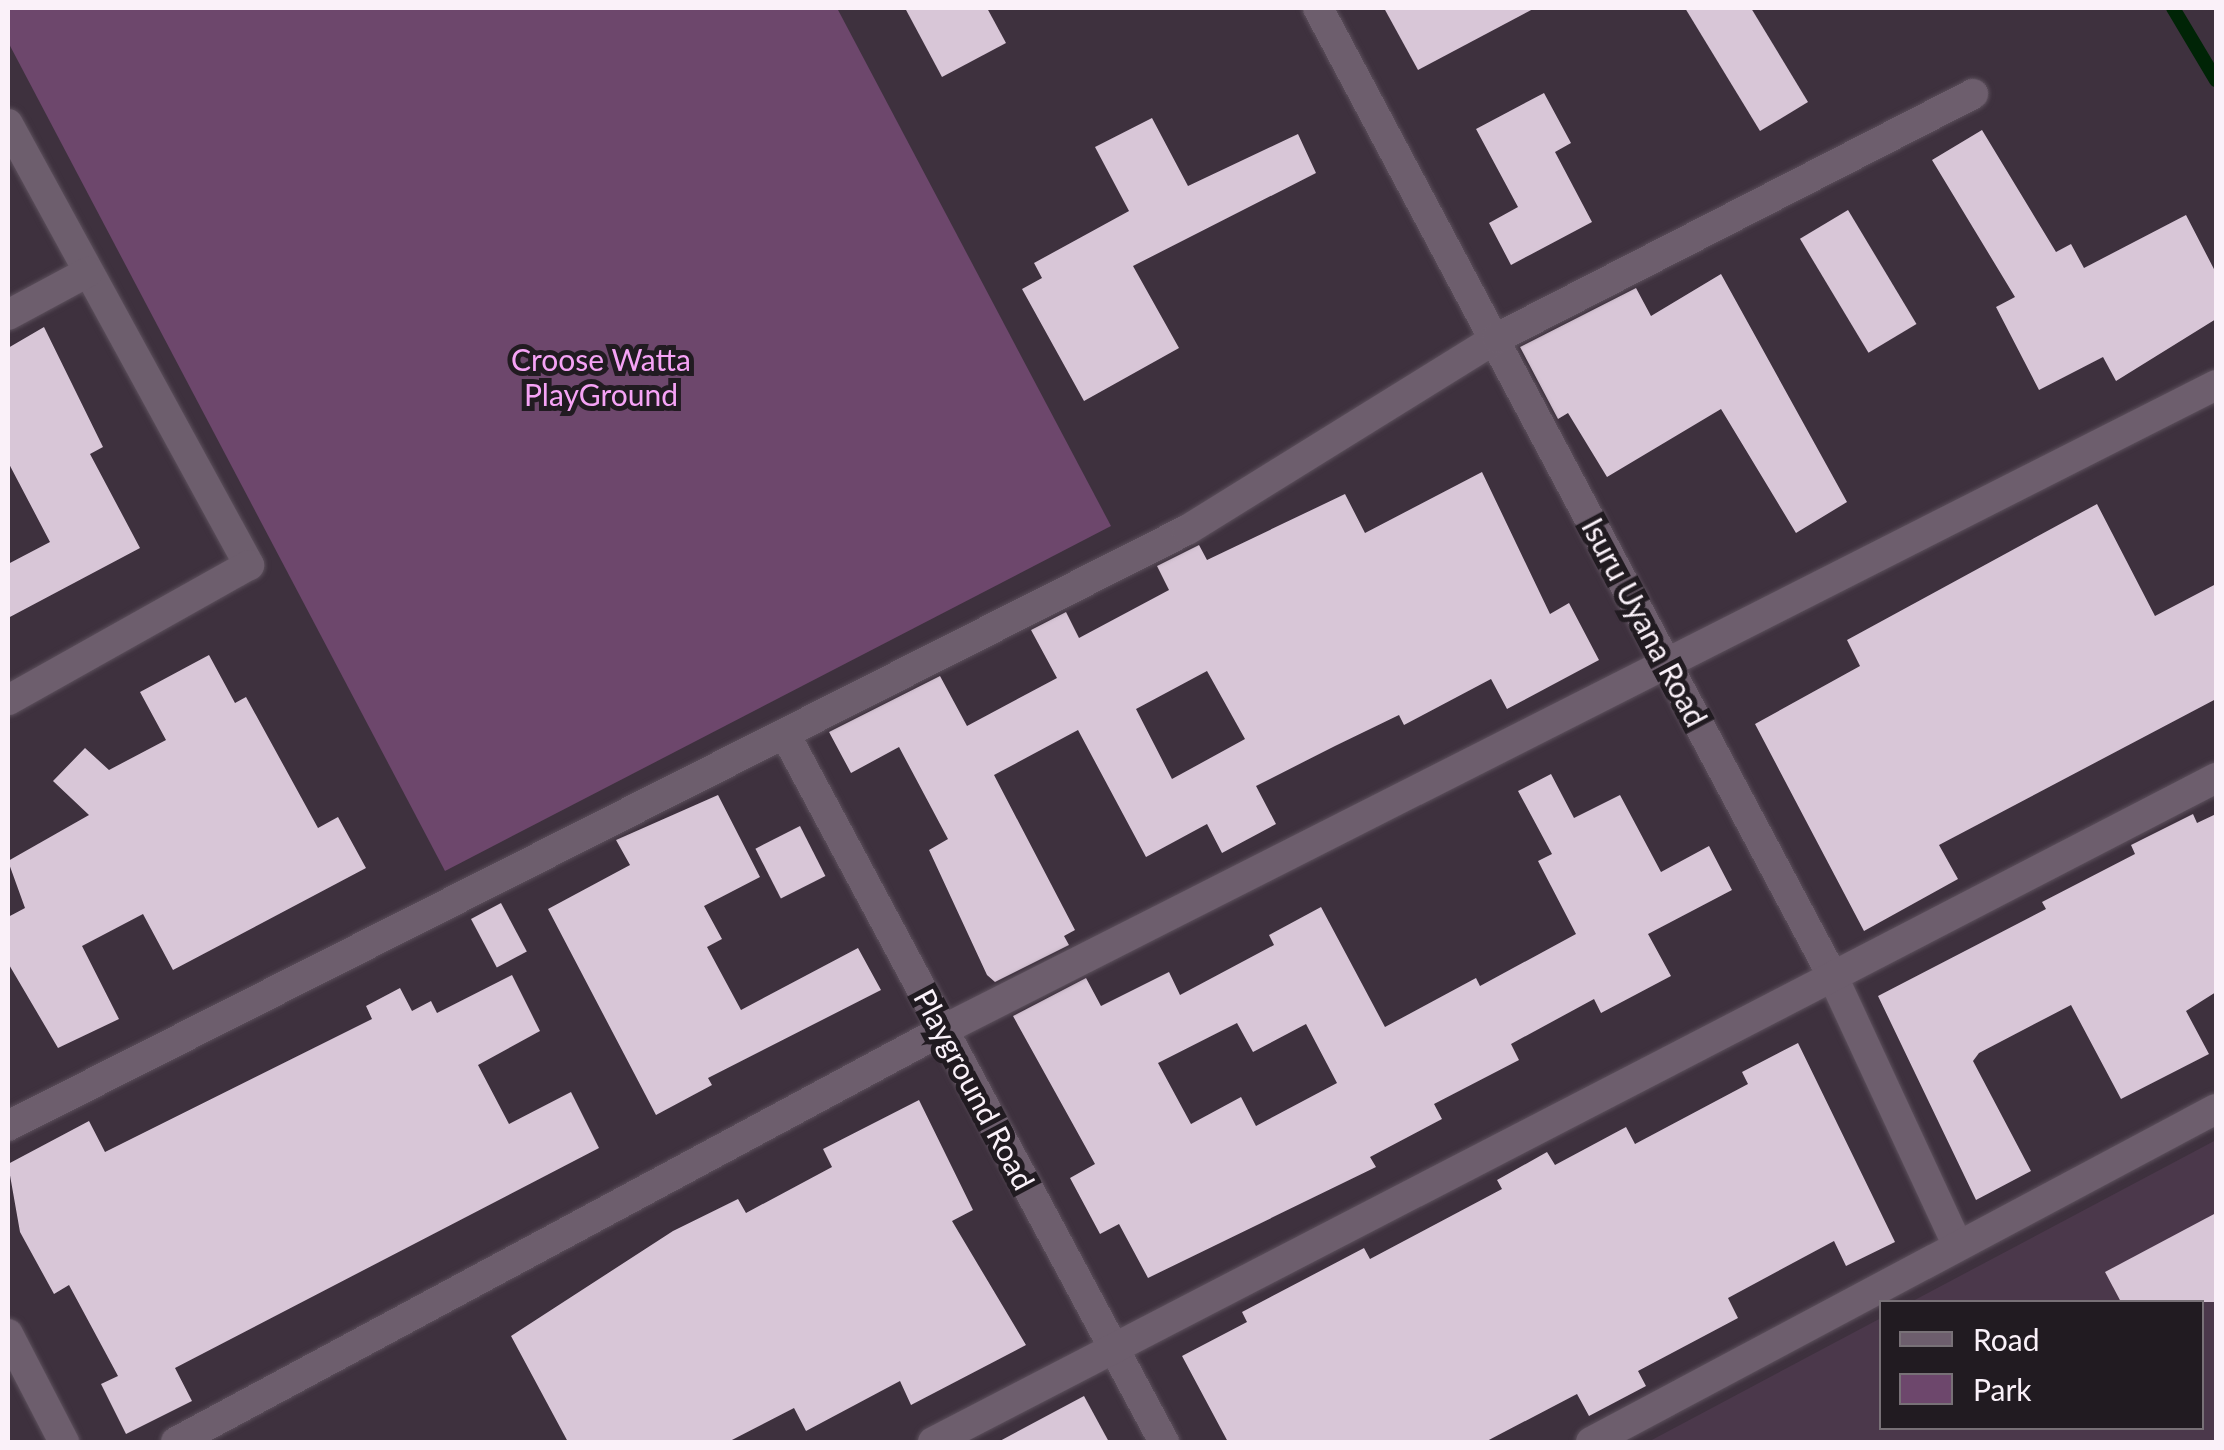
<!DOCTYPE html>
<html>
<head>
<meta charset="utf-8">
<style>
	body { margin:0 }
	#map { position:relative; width:2224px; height:1450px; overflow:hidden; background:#3e313e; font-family:Lato,sans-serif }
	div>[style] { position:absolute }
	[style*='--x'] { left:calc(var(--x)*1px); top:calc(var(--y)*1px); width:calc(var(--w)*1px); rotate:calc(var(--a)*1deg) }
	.built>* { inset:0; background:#4b384b }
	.green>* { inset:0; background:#6d476c }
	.stream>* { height:14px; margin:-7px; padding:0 7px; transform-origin:7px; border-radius:7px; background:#002406 }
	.building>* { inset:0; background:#d8c6d7; transform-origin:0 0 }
	.roads { filter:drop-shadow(0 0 2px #5c505c) drop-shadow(0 0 2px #5c505c) }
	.minor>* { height:30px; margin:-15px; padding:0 15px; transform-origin:15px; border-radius:15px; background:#6d5e6d }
	.tertiary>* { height:30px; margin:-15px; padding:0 15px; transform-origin:15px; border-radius:15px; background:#6d5e6d }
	span { translate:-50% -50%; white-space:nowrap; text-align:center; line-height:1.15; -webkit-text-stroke:10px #211b21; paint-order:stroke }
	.park-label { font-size:30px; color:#f6a3f6 }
	.street-label { font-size:30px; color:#faf1f9 }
	.frame { position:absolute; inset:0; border:10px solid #faf1f9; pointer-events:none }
	.legend { position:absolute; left:1879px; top:1300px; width:325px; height:130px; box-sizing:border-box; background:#211b21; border:2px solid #787177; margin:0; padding:12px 18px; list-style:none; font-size:30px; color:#faf1f9 }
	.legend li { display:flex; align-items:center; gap:20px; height:50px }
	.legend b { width:50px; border:2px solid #787177 }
</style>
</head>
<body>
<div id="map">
	<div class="built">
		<div style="clip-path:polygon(2216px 1140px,2216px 1442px,1648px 1442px,1881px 1318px,1882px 1428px,2202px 1428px,2202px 1302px,1911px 1302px)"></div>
	</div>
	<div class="green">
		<div style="clip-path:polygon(8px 8px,837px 8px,1111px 526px,445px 871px,8px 42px)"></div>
	</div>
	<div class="stream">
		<div style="--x:2173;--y:8;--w:84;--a:59.2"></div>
	</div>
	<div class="building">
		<div style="clip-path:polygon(905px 8px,987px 8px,1006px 43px,942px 77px)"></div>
		<div style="clip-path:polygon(1384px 8px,1535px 8px,1418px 70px)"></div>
		<div style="clip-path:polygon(1685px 8px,1751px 8px,1808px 102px,1760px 131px)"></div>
		<div style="clip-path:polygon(1544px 93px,1571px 143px,1555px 152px,1592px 222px,1511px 265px,1489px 223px,1518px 207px,1476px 129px)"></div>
		<div style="clip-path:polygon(1152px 118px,1188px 186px,1298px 134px,1316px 173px,1133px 266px,1179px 348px,1084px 401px,1022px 289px,1042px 278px,1034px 263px,1129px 211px,1095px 147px)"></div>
		<div style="clip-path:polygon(1982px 130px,2056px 252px,2071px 244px,2084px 268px,2186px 215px,2216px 273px,2216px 319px,2116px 381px,2103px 357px,2039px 390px,1996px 307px,2015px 297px,1932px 160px)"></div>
		<div style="left:1848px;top:210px;width:133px;height:56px;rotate:59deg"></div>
		<div style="clip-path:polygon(1721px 274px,1847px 502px,1796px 533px,1721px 409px,1607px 477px,1568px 413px,1558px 419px,1520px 347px,1636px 288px,1651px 316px)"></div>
		<div style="clip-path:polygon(44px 327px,103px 447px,90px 454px,140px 548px,8px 618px,8px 564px,50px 542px,8px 462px,8px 348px)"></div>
		<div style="clip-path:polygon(evenodd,1482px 472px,1550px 614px,1569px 603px,1599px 660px,1507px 709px,1491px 679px,1404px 725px,1399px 715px,1335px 746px,1256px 786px,1276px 824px,1222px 853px,1207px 824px,1146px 857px,1078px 730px,994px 775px,1075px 930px,1064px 936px,1069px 945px,995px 982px,987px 975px,929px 850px,948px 839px,899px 747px,851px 773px,829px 732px,940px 676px,967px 726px,1057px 678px,1031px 630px,1066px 612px,1079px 638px,1169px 590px,1157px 566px,1199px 545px,1207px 560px,1345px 494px,1365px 533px,1482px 472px,1207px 671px,1245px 739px,1172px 779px,1136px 709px,1207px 671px)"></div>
		<div style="clip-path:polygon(2097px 504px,2155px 616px,2216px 584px,2216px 699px,1939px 845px,1958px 879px,1864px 931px,1755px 724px,1860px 666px,1847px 640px)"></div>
		<div style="clip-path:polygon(209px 655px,235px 703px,246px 697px,318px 828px,338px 817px,366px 868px,173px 970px,143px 914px,82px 946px,119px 1019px,58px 1048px,8px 963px,8px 917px,25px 908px,8px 861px,89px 815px,53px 781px,85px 748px,109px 770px,166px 740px,140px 692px)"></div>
		<div style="clip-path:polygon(evenodd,1551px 774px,1574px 818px,1620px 795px,1661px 872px,1709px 846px,1732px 890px,1648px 934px,1671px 976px,1601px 1013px,1594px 999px,1511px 1044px,1519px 1060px,1434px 1104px,1442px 1119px,1370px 1157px,1376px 1167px,1148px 1278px,1119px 1224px,1100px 1234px,1070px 1178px,1095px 1164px,1013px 1016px,1086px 978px,1101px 1006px,1169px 972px,1180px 995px,1274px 945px,1269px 935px,1321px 907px,1385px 1027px,1476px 978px,1480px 986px,1576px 934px,1538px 861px,1552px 854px,1518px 791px,1551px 774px,1237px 1023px,1253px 1052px,1306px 1024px,1337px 1083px,1256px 1126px,1241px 1097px,1191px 1124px,1158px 1063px,1237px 1023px)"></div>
		<div style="clip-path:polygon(718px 795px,760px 877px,704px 906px,722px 939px,707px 947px,741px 1010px,858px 948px,881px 990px,708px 1078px,712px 1085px,656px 1115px,548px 909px,630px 865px,616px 840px)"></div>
		<div style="clip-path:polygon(2193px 814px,2197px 823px,2216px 814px,2216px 992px,2186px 1011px,2209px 1054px,2121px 1099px,2071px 1005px,1979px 1053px,1973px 1061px,2031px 1171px,1976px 1200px,1878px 996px,2046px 909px,2042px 902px,2135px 854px,2131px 845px)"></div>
		<div style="left:800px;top:826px;width:56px;height:50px;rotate:63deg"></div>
		<div style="left:501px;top:903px;width:55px;height:34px;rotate:62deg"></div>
		<div style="clip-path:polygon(512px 975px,540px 1031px,478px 1065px,509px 1124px,571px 1092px,599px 1148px,175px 1368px,192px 1401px,126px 1434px,101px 1384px,118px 1376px,69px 1285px,54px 1294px,20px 1232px,8px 1164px,89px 1121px,105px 1152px,372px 1019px,366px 1006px,400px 988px,412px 1011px,431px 1001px,437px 1013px)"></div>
		<div style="clip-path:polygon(1798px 1043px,1895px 1242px,1846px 1266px,1834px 1241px,1728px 1298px,1738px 1318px,1638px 1371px,1646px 1386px,1589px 1416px,1577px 1394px,1485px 1442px,1228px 1442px,1182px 1356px,1247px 1322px,1242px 1312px,1364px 1248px,1370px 1259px,1502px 1189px,1497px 1180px,1547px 1152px,1555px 1165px,1626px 1127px,1635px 1144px,1748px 1084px,1742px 1072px)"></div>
		<div style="clip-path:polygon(919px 1100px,973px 1210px,952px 1221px,1026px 1345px,911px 1405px,900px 1381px,806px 1431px,794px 1408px,728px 1442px,568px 1442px,511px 1336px,673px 1231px,738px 1199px,746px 1213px,832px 1167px,823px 1149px)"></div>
		<div style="clip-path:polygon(2216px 1213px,2216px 1302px,2121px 1302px,2105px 1272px)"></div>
		<div style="clip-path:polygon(1084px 1396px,1109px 1442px,998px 1442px)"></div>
	</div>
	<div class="roads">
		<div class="minor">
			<div style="--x:1318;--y:8;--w:1097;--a:62.01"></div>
			<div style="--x:1833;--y:977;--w:294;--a:65.1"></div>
			<div style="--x:8;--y:124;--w:503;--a:61.34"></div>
			<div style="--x:249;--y:565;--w:276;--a:150.7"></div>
			<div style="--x:8;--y:315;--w:91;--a:-28.3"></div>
			<div style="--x:785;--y:734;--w:803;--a:61.84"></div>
			<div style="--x:8;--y:1126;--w:1321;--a:-26.82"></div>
			<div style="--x:1187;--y:530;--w:365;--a:-31.8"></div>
			<div style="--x:1497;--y:338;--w:535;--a:-27.14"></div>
			<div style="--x:8;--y:1334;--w:122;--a:62.6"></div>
			<div style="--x:176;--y:1442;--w:871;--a:-28.24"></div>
			<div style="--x:943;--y:1030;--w:1427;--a:-26.87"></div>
			<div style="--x:933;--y:1442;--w:1445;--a:-27.36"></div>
		</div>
		<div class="tertiary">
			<div style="--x:1591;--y:1442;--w:708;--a:-28.05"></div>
		</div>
	</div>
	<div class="park-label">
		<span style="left:601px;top:376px">Croose Watta<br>PlayGround</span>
	</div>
	<div class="street-label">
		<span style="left:1645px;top:622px;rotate:62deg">Isuru Uyana Road</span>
		<span style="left:975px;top:1089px;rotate:62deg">Playground Road</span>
	</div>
	<div class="frame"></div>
	<ul class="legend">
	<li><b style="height:12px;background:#6d5e6d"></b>Road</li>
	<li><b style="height:28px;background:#6d476c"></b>Park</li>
	</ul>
</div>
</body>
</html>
